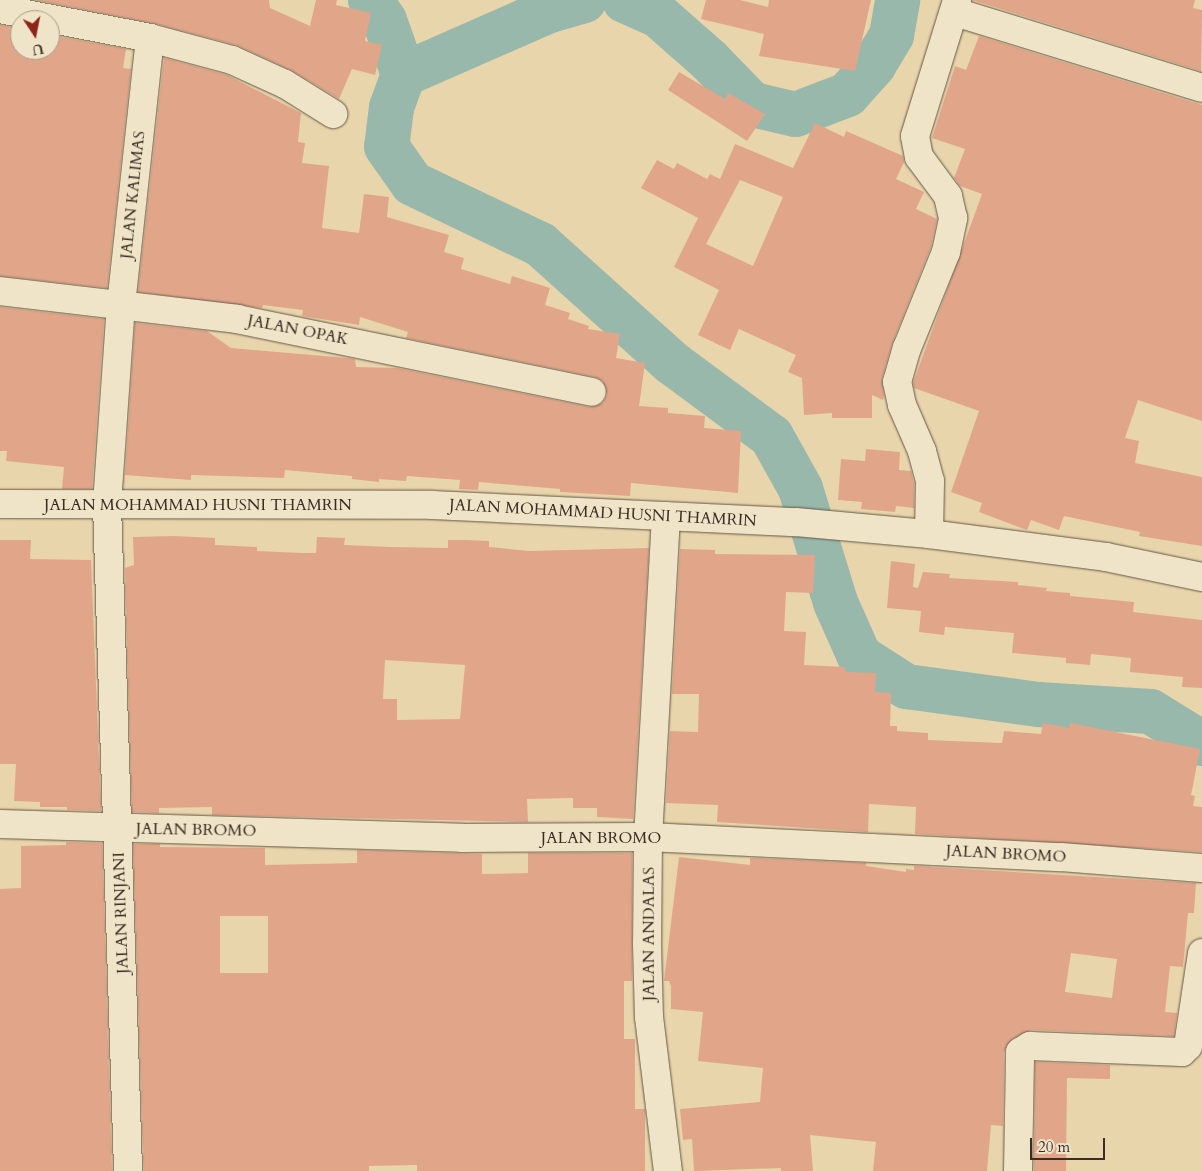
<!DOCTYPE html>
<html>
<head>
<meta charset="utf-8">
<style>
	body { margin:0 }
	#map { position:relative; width:1202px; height:1171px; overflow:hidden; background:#e8d5ab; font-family:Cardo,serif }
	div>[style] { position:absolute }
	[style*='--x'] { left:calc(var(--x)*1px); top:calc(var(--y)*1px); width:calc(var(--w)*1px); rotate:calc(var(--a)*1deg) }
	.river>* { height:45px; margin:-22.5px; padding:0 22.5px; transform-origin:22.5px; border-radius:22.5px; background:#97b8ab }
	.building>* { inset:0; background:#e1a68a }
	.roads { filter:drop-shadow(0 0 1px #655746) drop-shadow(0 0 1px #655746) }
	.minor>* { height:28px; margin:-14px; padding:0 14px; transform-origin:14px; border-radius:14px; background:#f0e4c8 }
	span { translate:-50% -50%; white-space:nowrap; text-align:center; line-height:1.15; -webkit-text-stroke:5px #f0e4c8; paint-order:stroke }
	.street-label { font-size:16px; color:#392d24 }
	.north { position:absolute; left:10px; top:10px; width:50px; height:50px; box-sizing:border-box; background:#f0e4c8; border:1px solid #a79b86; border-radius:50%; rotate:169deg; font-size:14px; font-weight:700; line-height:20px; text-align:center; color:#392d24 }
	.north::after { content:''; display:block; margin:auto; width:18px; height:22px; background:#8f2418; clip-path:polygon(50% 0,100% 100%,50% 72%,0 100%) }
	.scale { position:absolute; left:1030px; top:1138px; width:75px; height:22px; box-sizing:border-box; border:2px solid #392d24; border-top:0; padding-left:6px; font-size:15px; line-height:18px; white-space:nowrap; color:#392d24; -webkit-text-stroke:4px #f0e4c8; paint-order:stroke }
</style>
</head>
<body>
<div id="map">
	<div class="river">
		<div style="--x:370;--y:0;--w:24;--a:55"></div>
		<div style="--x:384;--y:20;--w:57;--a:70.6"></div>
		<div style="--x:403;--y:74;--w:35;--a:110"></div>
		<div style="--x:391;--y:107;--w:39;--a:97"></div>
		<div style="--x:386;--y:146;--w:45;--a:54.9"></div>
		<div style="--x:412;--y:183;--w:142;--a:25.5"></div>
		<div style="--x:540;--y:244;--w:176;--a:42"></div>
		<div style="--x:671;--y:362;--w:124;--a:36.5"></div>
		<div style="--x:771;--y:436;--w:60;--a:60.9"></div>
		<div style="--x:800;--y:488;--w:119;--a:72.9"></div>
		<div style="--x:835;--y:602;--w:59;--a:66"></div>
		<div style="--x:859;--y:656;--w:56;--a:32.6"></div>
		<div style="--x:906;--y:686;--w:133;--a:7.8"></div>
		<div style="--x:1038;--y:704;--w:112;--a:3.6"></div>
		<div style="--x:1150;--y:711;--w:61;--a:31.6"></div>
		<div style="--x:624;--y:0;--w:37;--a:24"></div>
		<div style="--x:658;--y:15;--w:68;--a:41.4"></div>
		<div style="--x:709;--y:60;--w:62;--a:45.7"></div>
		<div style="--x:752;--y:104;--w:44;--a:13.1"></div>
		<div style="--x:795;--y:114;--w:56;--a:-21"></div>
		<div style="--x:847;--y:94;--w:39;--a:-48"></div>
		<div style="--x:873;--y:65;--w:35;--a:-59"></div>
		<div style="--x:891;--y:35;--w:36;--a:-80"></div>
		<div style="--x:403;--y:74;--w:159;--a:-23.7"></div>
		<div style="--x:549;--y:10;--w:36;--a:-16"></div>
	</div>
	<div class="building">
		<div style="clip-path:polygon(36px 0,269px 0,270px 8px,310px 26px,316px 0,337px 0,336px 5px,371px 13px,365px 41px,382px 45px,375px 75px,352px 69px,339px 99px,291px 70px,236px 45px,153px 23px)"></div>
		<div style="clip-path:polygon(706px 0,740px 0,768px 7px,769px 0,871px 0,855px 71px,759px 56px,764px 34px,701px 19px)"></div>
		<div style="clip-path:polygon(972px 0,1195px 0,1193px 8px,1202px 10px,1201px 71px)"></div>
		<div style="clip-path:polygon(0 25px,20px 29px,20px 50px,50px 50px,50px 35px,126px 49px,123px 68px,131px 69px,107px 288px,0 276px)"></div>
		<div style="clip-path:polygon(979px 36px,1202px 105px,1202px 421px,1138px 400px,1125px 438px,1139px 441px,1135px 463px,1202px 477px,1202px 546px,1139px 536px,1140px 532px,1064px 516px,1059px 530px,1031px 520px,1027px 530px,979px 512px,982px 503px,951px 492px,979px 411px,914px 388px,913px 383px,982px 194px,960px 186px,954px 178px,965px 149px,932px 138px,955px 66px,966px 70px)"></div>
		<div style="clip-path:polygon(164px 58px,227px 75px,301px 113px,298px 142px,305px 143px,302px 163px,329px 166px,322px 228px,359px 233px,364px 194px,389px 197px,387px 217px,449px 235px,444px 252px,464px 258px,461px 269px,510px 284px,512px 276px,550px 288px,545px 305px,570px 313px,568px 319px,589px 326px,588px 329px,620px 334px,616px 358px,645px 363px,639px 406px,668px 408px,668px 413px,705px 416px,704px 428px,741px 431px,738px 493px,631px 483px,630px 496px,560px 492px,560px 489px,479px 482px,478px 490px,459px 489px,460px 480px,407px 476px,406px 481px,379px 479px,379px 482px,352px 479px,352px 476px,285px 470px,284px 478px,191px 475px,191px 480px,125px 475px,135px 323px,207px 331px,231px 348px,347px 358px,355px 359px,356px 367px,397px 368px,589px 407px,603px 403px,607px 395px,603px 381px,595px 377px,406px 338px,408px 332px,360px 317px,359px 325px,302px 316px,303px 310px,263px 305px,262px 308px,138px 292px)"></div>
		<div style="clip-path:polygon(679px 72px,725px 99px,728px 93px,765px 114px,747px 141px,668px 90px)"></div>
		<div style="clip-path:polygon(evenodd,815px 123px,844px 137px,846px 131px,903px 156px,904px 162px,896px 179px,924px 192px,916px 209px,937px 219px,931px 247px,892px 344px,882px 378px,884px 396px,883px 400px,872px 395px,872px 418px,832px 418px,832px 413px,804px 415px,802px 378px,788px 372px,796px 355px,739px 329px,730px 350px,698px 335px,719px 290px,674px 267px,698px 218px,641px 188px,657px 160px,674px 169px,677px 163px,707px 179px,710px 174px,720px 179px,735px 144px,793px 168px,815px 123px,740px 180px,783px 197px,753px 266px,706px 244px,740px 180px)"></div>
		<div style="clip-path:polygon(0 307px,104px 319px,92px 489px,62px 489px,64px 467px,6px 461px,7px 451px,0 451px)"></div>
		<div style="clip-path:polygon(866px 449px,900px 452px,899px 470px,911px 471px,914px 483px,914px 508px,896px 506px,895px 512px,861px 509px,862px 502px,838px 500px,841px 459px,865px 461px)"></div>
		<div style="clip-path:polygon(evenodd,174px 536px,215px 538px,215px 545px,257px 547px,257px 551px,302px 553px,316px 553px,317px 537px,345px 538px,344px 545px,391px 547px,448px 548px,448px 540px,467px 540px,489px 541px,489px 547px,529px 551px,649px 548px,633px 819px,597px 817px,597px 808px,573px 808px,573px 798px,527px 799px,528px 822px,212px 815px,212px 807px,159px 808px,159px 813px,132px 812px,125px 568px,134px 565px,133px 537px,174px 536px,385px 660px,465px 665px,460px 719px,397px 720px,397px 699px,383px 699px,385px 660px)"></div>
		<div style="clip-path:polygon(0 540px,31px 540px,30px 559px,91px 560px,101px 811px,67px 810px,67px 807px,40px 807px,40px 802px,14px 801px,16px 764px,0 764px)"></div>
		<div style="clip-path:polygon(680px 549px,715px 550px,715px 554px,815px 555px,813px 593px,786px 592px,784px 631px,806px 632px,804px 665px,845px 667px,845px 672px,876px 673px,875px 692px,891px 693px,890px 726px,897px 726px,897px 731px,928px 733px,928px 740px,1002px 743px,1004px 731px,1041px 734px,1043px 723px,1069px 728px,1070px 723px,1200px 749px,1191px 795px,1195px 796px,1193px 806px,1202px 807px,1202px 852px,915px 834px,916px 807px,869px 804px,868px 832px,717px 822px,718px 805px,666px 803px,670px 731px,698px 732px,699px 694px,672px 694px)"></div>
		<div style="clip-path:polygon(891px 561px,915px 564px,913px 587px,918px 588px,923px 572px,950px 574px,949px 578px,1018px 582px,1018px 585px,1047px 588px,1046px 591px,1070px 593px,1070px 596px,1134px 602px,1133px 612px,1202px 620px,1202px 688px,1182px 687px,1183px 677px,1130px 672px,1131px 658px,1091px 654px,1090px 665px,1066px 663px,1066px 658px,1012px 653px,1014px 633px,945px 627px,944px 635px,919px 632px,921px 611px,887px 608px)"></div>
		<div style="clip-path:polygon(66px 842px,102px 843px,112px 1171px,0 1171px,0 889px,21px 888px,21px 846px,66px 845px)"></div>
		<div style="clip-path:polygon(evenodd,133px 844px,160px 844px,160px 847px,265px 848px,265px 865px,357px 863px,357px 850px,482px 854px,482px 874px,528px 873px,528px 853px,632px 853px,632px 981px,624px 981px,624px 1039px,635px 1039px,635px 1109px,645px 1109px,645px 1171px,417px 1171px,417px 1165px,369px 1166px,369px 1171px,144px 1171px,133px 844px,220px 916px,268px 916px,268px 973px,220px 973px,220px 916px)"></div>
		<div style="clip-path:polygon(evenodd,679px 857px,750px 865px,750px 858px,866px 863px,866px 866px,906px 872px,906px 869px,914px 870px,914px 866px,1196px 883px,1194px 913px,1188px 913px,1183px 967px,1170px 966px,1165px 1012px,1177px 1013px,1174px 1036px,1031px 1030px,1012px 1039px,1004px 1052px,1003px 1126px,991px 1125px,987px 1171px,873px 1171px,876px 1142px,810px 1135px,813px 1171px,781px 1171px,781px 1168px,694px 1171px,692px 1139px,683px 1140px,680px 1109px,760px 1102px,763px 1068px,698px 1061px,703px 1012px,671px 1009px,671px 986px,669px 981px,664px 981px,679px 857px,1071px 953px,1117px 959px,1112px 998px,1065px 992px,1071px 953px)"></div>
		<div style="clip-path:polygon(1035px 1062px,1110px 1065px,1110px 1079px,1067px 1078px,1066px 1171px,1034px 1171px)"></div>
	</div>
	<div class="roads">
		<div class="minor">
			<div style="--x:0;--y:9;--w:153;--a:10.9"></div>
			<div style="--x:150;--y:38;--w:268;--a:96.2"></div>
			<div style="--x:121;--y:304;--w:201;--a:94"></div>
			<div style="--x:107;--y:505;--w:666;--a:88.19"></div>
			<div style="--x:955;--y:12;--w:258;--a:17.1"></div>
			<div style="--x:150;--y:38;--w:85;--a:15"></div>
			<div style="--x:232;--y:60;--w:58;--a:24.4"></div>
			<div style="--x:285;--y:84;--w:57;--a:32"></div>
			<div style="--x:0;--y:291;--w:239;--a:6.7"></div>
			<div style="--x:237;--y:319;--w:362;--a:11.6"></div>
			<div style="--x:0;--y:504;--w:432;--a:0.1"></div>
			<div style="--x:432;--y:505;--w:364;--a:2.7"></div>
			<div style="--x:796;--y:522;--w:134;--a:5.2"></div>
			<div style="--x:929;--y:534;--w:178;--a:7.4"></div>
			<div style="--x:1106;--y:557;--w:98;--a:11.8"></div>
			<div style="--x:666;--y:516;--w:322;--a:93.2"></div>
			<div style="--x:648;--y:837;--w:106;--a:90.5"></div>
			<div style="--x:647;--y:943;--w:74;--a:88.5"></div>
			<div style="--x:649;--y:1017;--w:155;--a:83"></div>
			<div style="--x:929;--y:534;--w:53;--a:-88.9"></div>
			<div style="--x:930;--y:481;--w:31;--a:-105"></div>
			<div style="--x:922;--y:451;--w:50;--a:-113.5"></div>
			<div style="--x:902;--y:405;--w:24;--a:-102"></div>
			<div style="--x:897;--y:382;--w:35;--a:-74"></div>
			<div style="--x:907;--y:348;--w:104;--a:-67.9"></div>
			<div style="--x:946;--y:252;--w:35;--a:-78"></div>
			<div style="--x:953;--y:218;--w:23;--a:-103"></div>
			<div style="--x:948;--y:196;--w:49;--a:-126.6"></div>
			<div style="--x:919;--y:157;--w:21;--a:-101"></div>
			<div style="--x:915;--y:136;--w:142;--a:-72.8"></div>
			<div style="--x:0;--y:824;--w:462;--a:1.7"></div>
			<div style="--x:462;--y:838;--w:186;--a:-0.3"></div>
			<div style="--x:648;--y:837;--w:413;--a:2.8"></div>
			<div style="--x:1061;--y:857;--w:141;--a:4.5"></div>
			<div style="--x:1018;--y:1171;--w:119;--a:-89"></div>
			<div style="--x:1020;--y:1052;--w:12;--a:-31"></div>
			<div style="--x:1030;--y:1046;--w:152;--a:2.3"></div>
			<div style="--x:1182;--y:1052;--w:8;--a:-45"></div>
			<div style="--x:1188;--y:1046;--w:94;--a:-81.4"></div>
		</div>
	</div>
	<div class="street-label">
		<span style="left:133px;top:195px;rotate:-84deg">JALAN KALIMAS</span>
		<span style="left:298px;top:330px;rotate:11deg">JALAN OPAK</span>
		<span style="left:198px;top:505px">JALAN MOHAMMAD HUSNI THAMRIN</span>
		<span style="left:603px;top:513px;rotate:3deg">JALAN MOHAMMAD HUSNI THAMRIN</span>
		<span style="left:196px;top:830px;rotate:1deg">JALAN BROMO</span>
		<span style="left:601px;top:838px">JALAN BROMO</span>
		<span style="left:1006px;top:854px;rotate:3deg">JALAN BROMO</span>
		<span style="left:121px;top:913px;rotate:-92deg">JALAN RINJANI</span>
		<span style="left:649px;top:934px;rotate:-90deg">JALAN ANDALAS</span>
	</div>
	<div class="north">U</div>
	<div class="scale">20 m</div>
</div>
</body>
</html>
